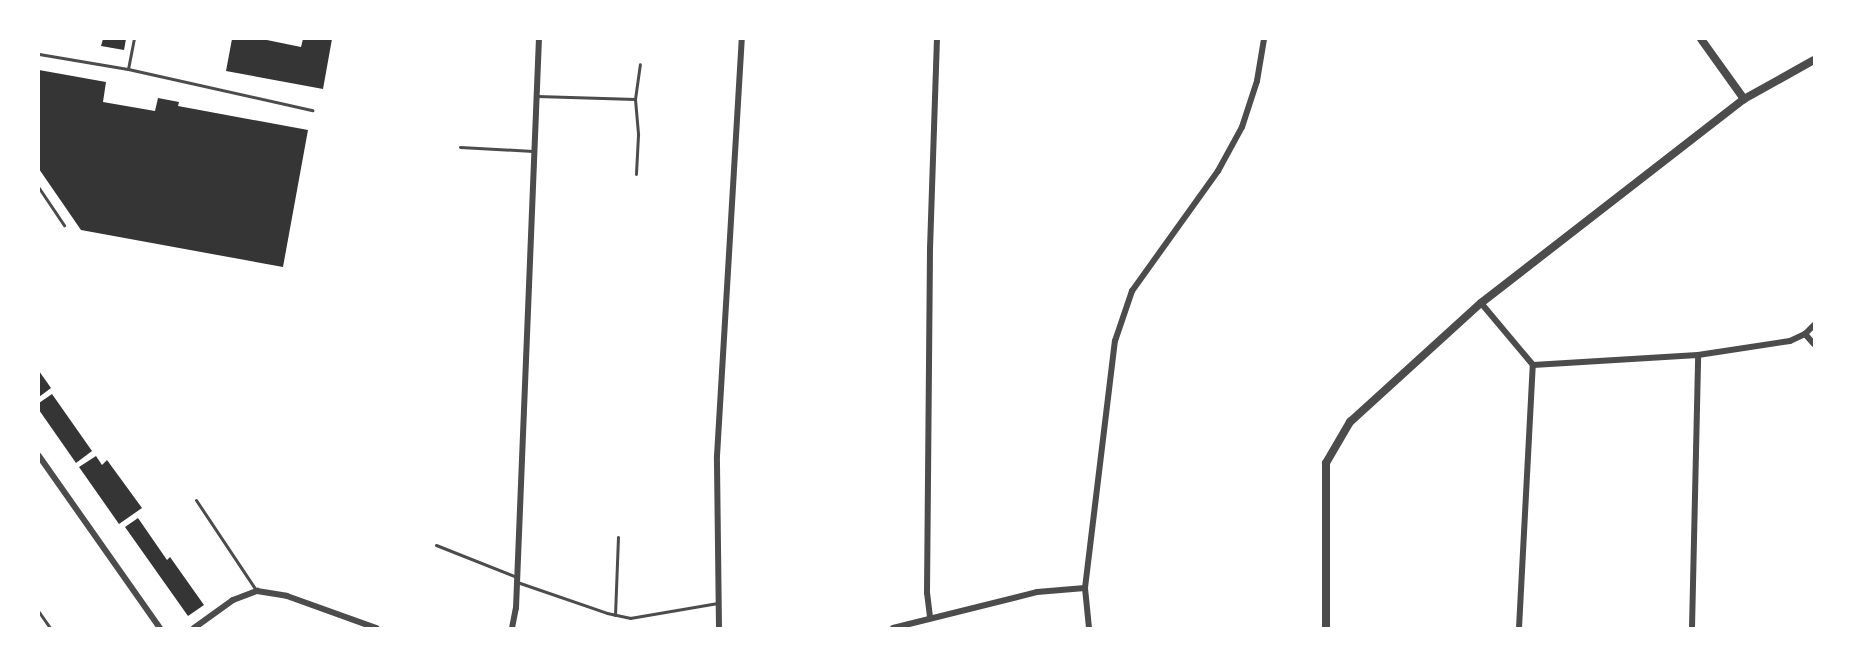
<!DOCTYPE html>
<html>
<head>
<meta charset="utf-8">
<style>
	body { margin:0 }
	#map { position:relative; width:1853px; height:667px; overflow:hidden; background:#fff; font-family:"PT Sans Narrow",sans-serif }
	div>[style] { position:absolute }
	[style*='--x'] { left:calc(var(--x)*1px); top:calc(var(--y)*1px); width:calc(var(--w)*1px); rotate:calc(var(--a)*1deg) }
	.building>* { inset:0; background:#353535 }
	.service>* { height:3px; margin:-1.5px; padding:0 1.5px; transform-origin:1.5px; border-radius:1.5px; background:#4c4c4c }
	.minor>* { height:6px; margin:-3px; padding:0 3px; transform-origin:3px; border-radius:3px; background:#4c4c4c }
	.tertiary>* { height:8px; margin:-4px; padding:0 4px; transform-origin:4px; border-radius:4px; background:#4c4c4c }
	span { translate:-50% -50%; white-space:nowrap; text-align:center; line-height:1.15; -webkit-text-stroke:4.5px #fff; paint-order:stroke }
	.frame { position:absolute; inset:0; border:40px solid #fff; pointer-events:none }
</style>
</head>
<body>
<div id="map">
	<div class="building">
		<div style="clip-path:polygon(103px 39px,126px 39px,124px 50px,101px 46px)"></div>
		<div style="clip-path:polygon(232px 39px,262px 39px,301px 47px,303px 39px,332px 39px,323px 89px,226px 71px)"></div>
		<div style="clip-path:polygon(39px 70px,106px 82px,103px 102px,155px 111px,158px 98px,179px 102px,178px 106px,308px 130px,283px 267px,81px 230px,39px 169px)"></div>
		<div style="clip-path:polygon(39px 371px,51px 388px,39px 397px)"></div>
		<div style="clip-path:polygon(52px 394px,92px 451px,76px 463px,39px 410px,39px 403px)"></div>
		<div style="clip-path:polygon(96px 456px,102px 465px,107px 460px,142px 508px,119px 524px,79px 467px)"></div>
		<div style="clip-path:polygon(138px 518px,167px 560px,170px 557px,204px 605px,188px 616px,125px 527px)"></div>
	</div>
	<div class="service">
		<div style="--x:39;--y:54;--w:90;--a:9.6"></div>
		<div style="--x:128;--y:69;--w:31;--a:-79"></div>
		<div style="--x:128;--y:69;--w:189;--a:12.6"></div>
		<div style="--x:537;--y:96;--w:98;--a:1.8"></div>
		<div style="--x:635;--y:99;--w:35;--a:-82"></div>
		<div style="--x:635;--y:99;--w:36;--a:85"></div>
		<div style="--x:638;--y:135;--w:39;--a:93"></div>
		<div style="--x:460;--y:147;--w:73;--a:3.1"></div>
		<div style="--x:39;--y:188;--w:45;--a:56"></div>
		<div style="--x:196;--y:500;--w:108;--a:56.3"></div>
		<div style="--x:436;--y:545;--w:87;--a:21.6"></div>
		<div style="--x:517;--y:582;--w:95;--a:19"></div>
		<div style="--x:607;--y:613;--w:24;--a:12"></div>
		<div style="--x:630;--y:618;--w:89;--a:-9.7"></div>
		<div style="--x:39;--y:612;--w:19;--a:55"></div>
		<div style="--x:615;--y:615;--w:78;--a:-87.8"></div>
	</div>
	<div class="minor">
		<div style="--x:1481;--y:303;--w:81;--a:50"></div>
		<div style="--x:1805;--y:334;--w:13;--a:48"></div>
		<div style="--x:1533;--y:365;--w:165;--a:-3.5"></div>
		<div style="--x:1698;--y:355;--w:93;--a:-8.7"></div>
		<div style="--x:1790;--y:341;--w:17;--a:-25"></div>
		<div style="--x:1805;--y:334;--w:13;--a:-45"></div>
		<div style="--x:39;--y:456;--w:210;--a:54.9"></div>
		<div style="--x:930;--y:617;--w:24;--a:-97"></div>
		<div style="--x:927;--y:593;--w:344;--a:-89.5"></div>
		<div style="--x:930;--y:249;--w:210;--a:-88.1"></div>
		<div style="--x:194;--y:628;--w:48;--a:-35.7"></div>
		<div style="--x:233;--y:600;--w:26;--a:-21"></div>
		<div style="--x:257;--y:591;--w:30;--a:9"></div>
		<div style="--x:287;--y:596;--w:95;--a:19.8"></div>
		<div style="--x:512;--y:628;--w:20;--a:-79"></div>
		<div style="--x:516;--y:608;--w:569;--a:-87.69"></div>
		<div style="--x:719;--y:628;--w:172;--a:-90.7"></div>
		<div style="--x:717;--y:456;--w:418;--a:-86.6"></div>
		<div style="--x:893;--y:628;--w:148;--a:-14"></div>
		<div style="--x:1037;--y:592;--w:48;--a:-4.8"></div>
		<div style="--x:1089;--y:628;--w:40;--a:-95.7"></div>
		<div style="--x:1085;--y:588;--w:249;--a:-83.1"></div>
		<div style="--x:1115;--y:341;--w:53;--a:-71.2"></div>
		<div style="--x:1132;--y:291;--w:148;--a:-54.4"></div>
		<div style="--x:1218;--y:171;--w:50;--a:-61.4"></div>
		<div style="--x:1242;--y:127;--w:48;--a:-71.9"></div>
		<div style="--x:1257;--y:81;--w:43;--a:-80.5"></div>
		<div style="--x:1519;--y:628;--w:263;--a:-87"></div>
		<div style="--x:1692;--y:628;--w:273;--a:-88.7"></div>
	</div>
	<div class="tertiary">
		<div style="--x:1701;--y:39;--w:74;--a:54.4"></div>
		<div style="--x:1326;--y:628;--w:165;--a:-90"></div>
		<div style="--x:1326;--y:463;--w:48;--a:-59.7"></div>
		<div style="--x:1350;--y:422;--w:177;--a:-42.3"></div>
		<div style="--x:1481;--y:303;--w:333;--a:-37.8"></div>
		<div style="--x:1744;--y:99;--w:80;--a:-29.1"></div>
	</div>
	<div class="frame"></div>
</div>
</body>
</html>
